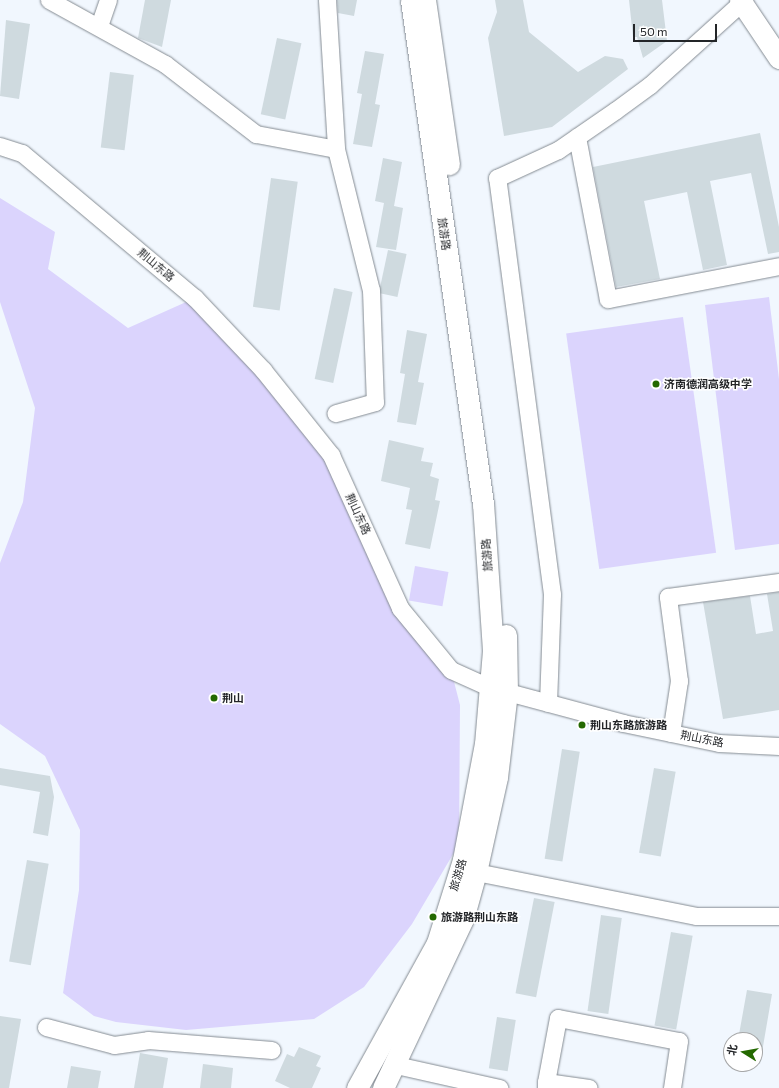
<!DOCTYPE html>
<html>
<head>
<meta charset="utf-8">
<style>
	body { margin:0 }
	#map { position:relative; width:779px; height:1088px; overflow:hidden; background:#f1f7fe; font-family:Commissioner,"Noto Sans SC",sans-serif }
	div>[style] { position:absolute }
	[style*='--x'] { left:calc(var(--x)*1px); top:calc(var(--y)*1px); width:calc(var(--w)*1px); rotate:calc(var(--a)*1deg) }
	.green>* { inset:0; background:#dbd4fd; transform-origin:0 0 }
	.building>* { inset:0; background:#cfdadf; transform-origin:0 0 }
	.roads { filter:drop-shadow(0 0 1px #848b92) drop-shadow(0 0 1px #848b92) }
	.minor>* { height:17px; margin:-8.5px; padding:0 8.5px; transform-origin:8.5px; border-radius:8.5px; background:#fff }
	.major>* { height:21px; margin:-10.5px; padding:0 10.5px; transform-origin:10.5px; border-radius:10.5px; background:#fff }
	.dots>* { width:11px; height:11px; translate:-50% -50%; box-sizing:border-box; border:2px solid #fff; border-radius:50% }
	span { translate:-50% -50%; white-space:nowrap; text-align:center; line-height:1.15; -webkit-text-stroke:3px #fff; paint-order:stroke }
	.street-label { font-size:11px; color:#232528 }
	.poi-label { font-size:11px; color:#232528; font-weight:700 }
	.left { translate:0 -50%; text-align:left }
	.north { position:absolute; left:723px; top:1032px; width:40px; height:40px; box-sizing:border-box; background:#fff; border:1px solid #a7a8a9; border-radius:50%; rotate:281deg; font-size:11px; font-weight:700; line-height:16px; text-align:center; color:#232528 }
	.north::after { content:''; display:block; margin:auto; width:14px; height:18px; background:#246901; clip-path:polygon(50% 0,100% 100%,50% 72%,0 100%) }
	.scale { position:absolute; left:633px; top:24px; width:84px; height:18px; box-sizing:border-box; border:2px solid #232528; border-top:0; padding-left:5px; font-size:12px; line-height:14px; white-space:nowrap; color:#232528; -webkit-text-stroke:3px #fff; paint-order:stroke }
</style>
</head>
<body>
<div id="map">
	<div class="green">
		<div style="clip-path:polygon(0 198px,55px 232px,48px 269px,128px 328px,195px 298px,331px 455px,400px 608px,451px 670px,460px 705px,459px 844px,412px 924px,364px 987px,314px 1019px,186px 1030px,116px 1022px,94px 1016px,63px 993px,79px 890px,80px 830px,45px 756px,0 724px,0 563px,23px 502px,35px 408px,0 302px)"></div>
		<div style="clip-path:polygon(769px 297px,779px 379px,779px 544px,735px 550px,705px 305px)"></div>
		<div style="left:683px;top:317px;width:238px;height:118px;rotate:82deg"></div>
		<div style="left:415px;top:566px;width:34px;height:35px;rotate:10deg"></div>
	</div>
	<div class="building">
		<div style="clip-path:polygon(145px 0,171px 0,162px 47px,138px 38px)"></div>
		<div style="clip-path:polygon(337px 0,357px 0,354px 16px,338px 13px)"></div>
		<div style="clip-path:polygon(495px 0,523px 0,529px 32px,578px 72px,605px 56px,623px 59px,628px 69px,552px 127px,504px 136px,488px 38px,497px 12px)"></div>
		<div style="clip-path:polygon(629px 0,662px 0,667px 41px,643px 58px,637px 37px,633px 37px)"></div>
		<div style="clip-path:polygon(6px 20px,30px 24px,19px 99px,0 96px)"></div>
		<div style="left:277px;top:38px;width:25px;height:78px;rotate:12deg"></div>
		<div style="clip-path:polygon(365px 51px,384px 54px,375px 104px,380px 105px,372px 147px,353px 144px,362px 94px,357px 93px)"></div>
		<div style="left:110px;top:72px;width:24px;height:76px;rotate:7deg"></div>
		<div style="clip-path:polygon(760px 133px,779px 227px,779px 252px,768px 254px,751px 173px,710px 181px,727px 265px,703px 270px,687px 192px,644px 201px,660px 279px,616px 287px,593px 167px)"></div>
		<div style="clip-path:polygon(383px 158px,402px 162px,394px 206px,403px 208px,396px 250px,376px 247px,384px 203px,375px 201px)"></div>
		<div style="left:271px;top:178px;width:27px;height:130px;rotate:8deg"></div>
		<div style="left:388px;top:250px;width:19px;height:44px;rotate:12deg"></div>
		<div style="left:334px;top:288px;width:19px;height:93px;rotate:12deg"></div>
		<div style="clip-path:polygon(407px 330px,427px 334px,418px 382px,424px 383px,416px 425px,397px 422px,405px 374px,400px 373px)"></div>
		<div style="clip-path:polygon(389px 440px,424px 448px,421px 461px,433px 463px,430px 476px,439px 479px,435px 500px,440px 501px,430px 549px,405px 544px,412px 510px,406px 509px,410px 488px,381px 481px)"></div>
		<div style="clip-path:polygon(779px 592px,779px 710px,723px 719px,703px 602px,750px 596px,756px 634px,773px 631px,767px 594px)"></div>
		<div style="left:562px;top:749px;width:18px;height:111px;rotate:9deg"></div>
		<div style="clip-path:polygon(0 768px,50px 776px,54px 797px,48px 836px,33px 833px,40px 792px,0 785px)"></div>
		<div style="left:654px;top:768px;width:22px;height:86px;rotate:10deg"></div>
		<div style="left:27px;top:860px;width:22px;height:103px;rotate:10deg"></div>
		<div style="left:534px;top:898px;width:21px;height:97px;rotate:11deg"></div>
		<div style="left:601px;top:915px;width:21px;height:97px;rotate:8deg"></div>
		<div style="left:671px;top:932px;width:22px;height:95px;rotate:10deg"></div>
		<div style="clip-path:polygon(747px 990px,772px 994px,760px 1064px,755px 1063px,755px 1040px,738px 1040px)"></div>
		<div style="clip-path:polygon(0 1016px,21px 1019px,9px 1088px,0 1088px)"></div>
		<div style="left:497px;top:1017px;width:19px;height:52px;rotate:9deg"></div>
		<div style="clip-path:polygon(299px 1047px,321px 1056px,316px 1066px,321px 1068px,312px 1088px,290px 1088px,275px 1081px,287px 1054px,294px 1057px)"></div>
		<div style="clip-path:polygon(140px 1053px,168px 1058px,163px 1088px,134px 1088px)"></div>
		<div style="clip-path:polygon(203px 1064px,233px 1068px,231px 1088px,200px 1088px)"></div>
		<div style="clip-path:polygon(71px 1066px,101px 1071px,98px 1088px,67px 1088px)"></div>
	</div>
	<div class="roads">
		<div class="minor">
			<div style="--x:49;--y:0;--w:132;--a:28.9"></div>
			<div style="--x:165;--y:64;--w:115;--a:37.6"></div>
			<div style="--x:256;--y:134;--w:81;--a:10.6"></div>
			<div style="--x:327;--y:0;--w:149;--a:86.5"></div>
			<div style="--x:336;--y:149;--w:145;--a:76.1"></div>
			<div style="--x:371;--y:290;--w:112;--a:88"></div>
			<div style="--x:375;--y:402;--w:41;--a:164.2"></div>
			<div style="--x:99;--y:26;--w:28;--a:-71"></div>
			<div style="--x:577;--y:137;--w:165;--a:79.2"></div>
			<div style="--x:608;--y:299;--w:174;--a:-10.9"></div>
			<div style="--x:0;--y:146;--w:23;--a:18"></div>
			<div style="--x:22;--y:153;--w:226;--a:40"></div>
			<div style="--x:195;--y:298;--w:99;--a:46.6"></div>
			<div style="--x:263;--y:370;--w:109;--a:51.3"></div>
			<div style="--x:331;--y:455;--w:168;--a:65.7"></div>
			<div style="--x:400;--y:608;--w:80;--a:50.6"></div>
			<div style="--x:451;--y:670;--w:42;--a:24.1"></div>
			<div style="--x:489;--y:687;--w:139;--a:15"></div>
			<div style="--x:623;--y:723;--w:98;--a:11.8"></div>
			<div style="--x:719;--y:743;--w:60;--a:2.9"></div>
			<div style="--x:548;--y:703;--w:109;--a:-87.9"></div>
			<div style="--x:552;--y:594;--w:420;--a:-97.5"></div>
			<div style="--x:497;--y:178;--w:67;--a:-24.7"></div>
			<div style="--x:558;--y:150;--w:70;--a:-34.6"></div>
			<div style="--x:616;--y:110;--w:42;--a:-36.3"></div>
			<div style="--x:650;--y:85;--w:127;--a:-42.1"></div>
			<div style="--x:671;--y:733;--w:53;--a:-81.3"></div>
			<div style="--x:679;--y:681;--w:85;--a:-97.5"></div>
			<div style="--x:668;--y:597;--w:112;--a:-7.7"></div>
			<div style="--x:476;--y:872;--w:224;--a:11.3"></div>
			<div style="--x:696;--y:916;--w:83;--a:0"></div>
			<div style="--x:46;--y:1027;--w:70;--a:14.8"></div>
			<div style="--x:114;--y:1045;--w:34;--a:-8"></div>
			<div style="--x:148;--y:1040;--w:124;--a:4.6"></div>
			<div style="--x:396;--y:1065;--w:106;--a:12.6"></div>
			<div style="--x:546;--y:1082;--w:65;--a:-79.4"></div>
			<div style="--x:558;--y:1018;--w:123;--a:10.8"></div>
			<div style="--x:679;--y:1041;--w:48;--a:98.5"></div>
			<div style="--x:546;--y:1088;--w:6;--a:-90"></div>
			<div style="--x:546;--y:1082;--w:43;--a:7.9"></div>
		</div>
		<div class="major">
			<div style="--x:425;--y:0;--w:166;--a:81.7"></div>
			<div style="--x:740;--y:0;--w:70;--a:56.1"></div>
			<div style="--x:357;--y:1088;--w:166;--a:-61.1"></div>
			<div style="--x:437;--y:943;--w:87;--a:-72.6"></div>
			<div style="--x:463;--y:860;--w:118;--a:-79.3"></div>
			<div style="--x:485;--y:744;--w:94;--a:-85.1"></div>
			<div style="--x:493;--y:650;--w:146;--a:-93.9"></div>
			<div style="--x:483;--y:504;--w:509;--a:-98.13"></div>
			<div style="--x:383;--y:1088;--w:187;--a:-64.7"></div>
			<div style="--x:463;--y:919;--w:49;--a:-74.5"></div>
			<div style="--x:476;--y:872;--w:97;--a:-77.5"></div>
			<div style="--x:497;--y:777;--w:86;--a:-83.3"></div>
			<div style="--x:507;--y:692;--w:57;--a:-91"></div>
		</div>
	</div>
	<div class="dots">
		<div style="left:656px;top:384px;background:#246901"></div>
		<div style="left:214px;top:698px;background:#246901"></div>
		<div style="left:582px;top:725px;background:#246901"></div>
		<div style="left:433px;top:917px;background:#246901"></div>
	</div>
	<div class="street-label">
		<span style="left:444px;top:234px;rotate:82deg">旅游路</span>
		<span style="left:156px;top:265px;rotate:40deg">荆山东路</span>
		<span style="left:358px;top:514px;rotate:65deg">荆山东路</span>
		<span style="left:487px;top:555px;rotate:-94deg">旅游路</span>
		<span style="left:702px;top:739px;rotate:11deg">荆山东路</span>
		<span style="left:458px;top:875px;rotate:-73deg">旅游路</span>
	</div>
	<div class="poi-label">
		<span class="left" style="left:664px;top:384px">济南德润高级中学</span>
		<span class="left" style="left:222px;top:698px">荆山</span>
		<span class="left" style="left:590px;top:725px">荆山东路旅游路</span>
		<span class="left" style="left:441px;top:917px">旅游路荆山东路</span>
	</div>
	<div class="north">北</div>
	<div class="scale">50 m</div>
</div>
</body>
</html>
